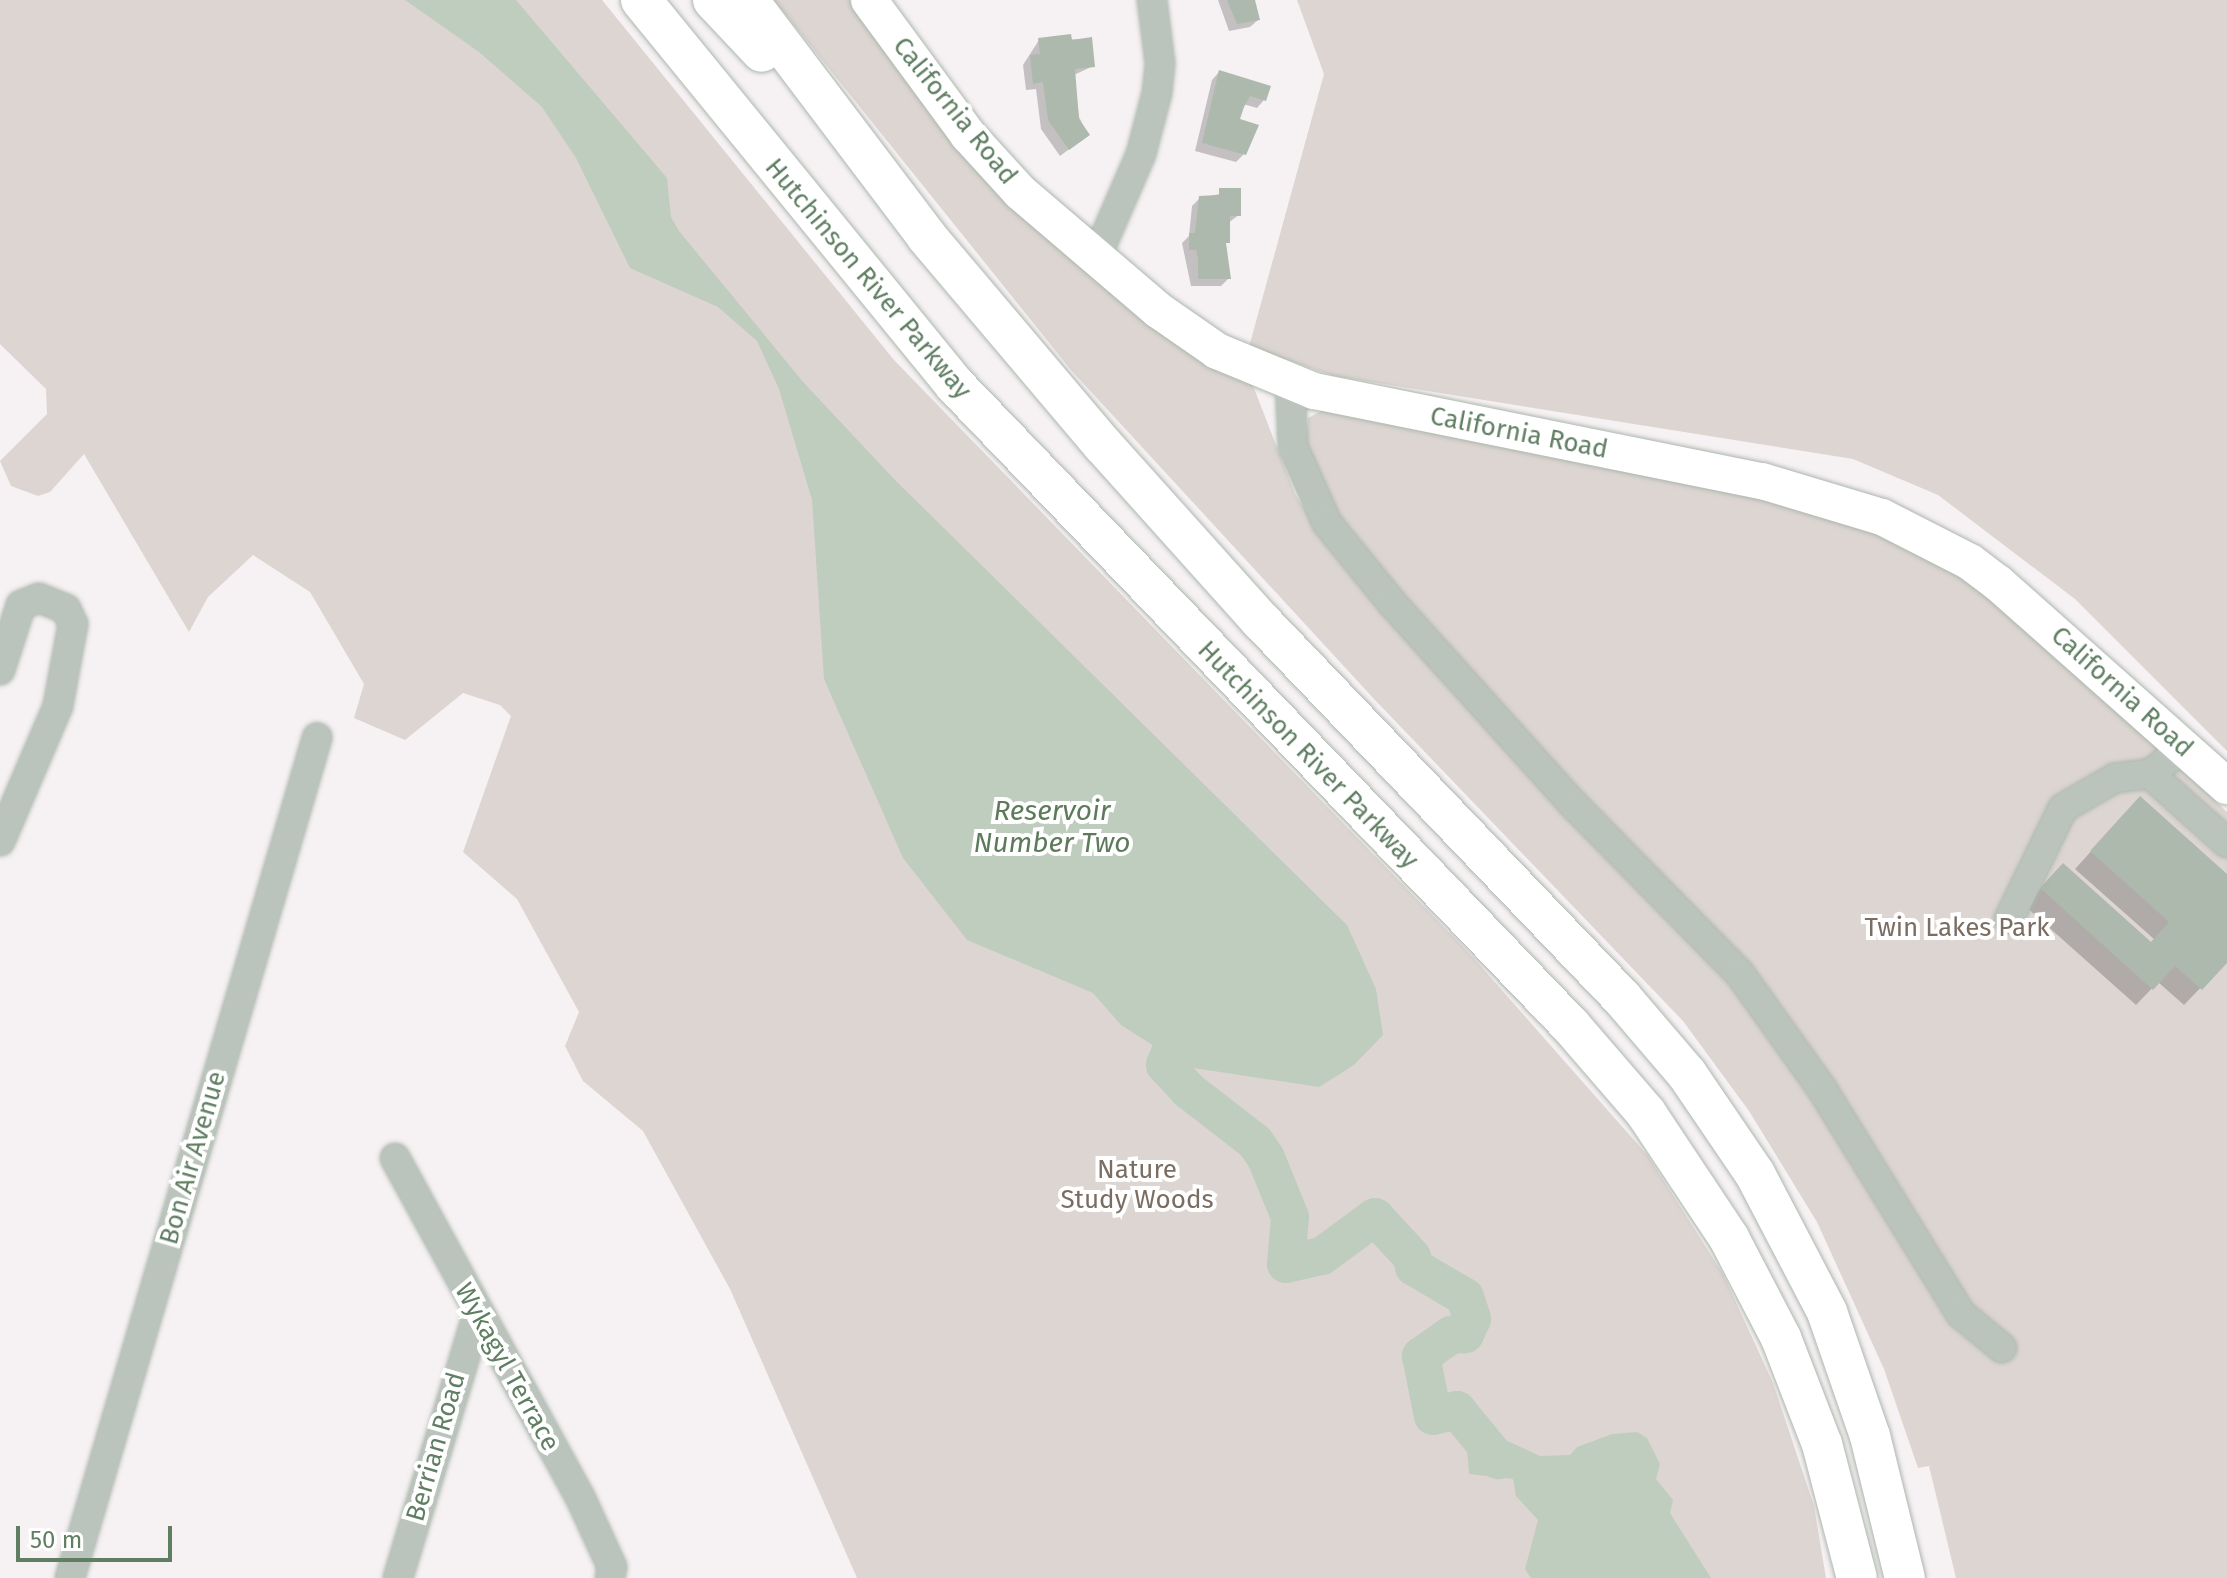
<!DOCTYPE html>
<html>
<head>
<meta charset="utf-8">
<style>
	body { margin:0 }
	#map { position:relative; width:2227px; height:1578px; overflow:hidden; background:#f6f1f3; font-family:"Fira Sans",sans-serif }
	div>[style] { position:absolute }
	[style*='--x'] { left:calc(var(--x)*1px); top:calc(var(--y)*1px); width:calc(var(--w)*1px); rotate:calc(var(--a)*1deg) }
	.green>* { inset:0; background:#ddd5d2 }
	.water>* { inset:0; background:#bfcdbe }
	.shadow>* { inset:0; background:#0003 }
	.river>* { height:38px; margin:-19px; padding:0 19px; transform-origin:19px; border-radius:19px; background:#bfcdbe }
	.building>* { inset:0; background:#acb9ac }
	.roads { filter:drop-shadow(0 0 2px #acb7ad) drop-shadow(0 0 2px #acb7ad) }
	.minor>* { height:28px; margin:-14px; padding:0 14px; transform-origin:14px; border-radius:14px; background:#bbc4bc }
	.major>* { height:36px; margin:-18px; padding:0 18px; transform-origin:18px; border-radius:18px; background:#fff }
	.highway>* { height:40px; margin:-20px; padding:0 20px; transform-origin:20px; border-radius:20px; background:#fff }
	span { translate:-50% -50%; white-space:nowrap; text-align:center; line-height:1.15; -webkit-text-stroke:8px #fff; paint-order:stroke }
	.street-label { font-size:26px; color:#5f7e62 }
	.park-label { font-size:26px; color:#7b6d62 }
	.water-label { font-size:28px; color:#5d7a5a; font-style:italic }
	.scale { position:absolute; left:16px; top:1526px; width:156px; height:36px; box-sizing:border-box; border:4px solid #5f7e62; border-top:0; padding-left:10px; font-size:24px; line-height:28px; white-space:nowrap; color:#5f7e62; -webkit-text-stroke:6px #fff; paint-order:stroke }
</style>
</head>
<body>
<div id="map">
	<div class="green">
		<div style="clip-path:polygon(0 0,602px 0,894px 360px,1470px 954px,1648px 1156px,1723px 1274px,1773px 1383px,1814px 1506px,1826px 1578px,857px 1578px,730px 1289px,643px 1131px,583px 1081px,565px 1046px,579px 1012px,517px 899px,463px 852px,511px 716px,500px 705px,463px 693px,405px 740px,354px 718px,364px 684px,310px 592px,253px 555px,208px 597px,189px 632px,84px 454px,50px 492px,38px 496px,11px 486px,0 461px,47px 414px,46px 389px,0 344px)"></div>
		<div style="clip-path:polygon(774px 0,858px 0,963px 146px,1252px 383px,1295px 494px,1323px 538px,1362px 550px,1324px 493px,1305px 442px,1308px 418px,1329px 407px,1845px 517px,1959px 574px,2148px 737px,2227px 812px,2227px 1578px,1956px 1578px,1929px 1466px,1918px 1468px,1884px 1369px,1817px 1222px,1749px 1111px,1683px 1021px,1374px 699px,1071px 370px)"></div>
		<div style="clip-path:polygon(1297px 0,2227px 0,2227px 751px,2075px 599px,1938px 495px,1853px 459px,1334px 376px,1249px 347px,1324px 74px)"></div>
	</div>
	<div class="water">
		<div style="clip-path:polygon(405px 0,516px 0,667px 178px,671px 217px,679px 231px,804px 383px,894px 479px,1347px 925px,1376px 989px,1383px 1035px,1354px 1065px,1319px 1087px,1187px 1067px,1121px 1025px,1093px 993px,967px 940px,903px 858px,824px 679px,812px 500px,779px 389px,757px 341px,718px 307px,630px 268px,576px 158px,542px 107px,479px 52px)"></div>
		<div style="clip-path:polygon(1465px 1421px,1540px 1456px,1570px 1455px,1577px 1447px,1612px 1434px,1637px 1432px,1647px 1438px,1660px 1464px,1656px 1479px,1673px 1500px,1670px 1513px,1711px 1578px,1531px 1578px,1525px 1569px,1538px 1520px,1516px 1496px,1513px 1479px,1469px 1474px)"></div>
	</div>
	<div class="shadow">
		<div style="clip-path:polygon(1218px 0,1254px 0,1258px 20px,1250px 27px,1229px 31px)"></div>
		<div style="clip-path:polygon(1090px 39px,1093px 66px,1074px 75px,1079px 117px,1088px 135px,1060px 156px,1041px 129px,1036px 89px,1026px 90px,1023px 65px,1039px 40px)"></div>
		<div style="clip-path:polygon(1219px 72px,1264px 100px,1257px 108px,1243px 104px,1238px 120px,1244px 154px,1236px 162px,1195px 151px,1212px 80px)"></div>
		<div style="clip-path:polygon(1239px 190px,1239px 215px,1228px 223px,1224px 246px,1229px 278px,1221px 286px,1191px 286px,1182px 243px,1189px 236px,1192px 206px,1200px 198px)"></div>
		<div style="clip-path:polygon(2124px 815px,2227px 877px,2227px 960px,2184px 1005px,2158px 982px,2136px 1005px,2025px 906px,2046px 882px,2150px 944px,2154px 939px,2075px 869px)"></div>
	</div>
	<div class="river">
		<div style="--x:1170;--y:1053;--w:13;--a:113"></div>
		<div style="--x:1165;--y:1065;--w:34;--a:47"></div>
		<div style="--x:1188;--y:1090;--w:85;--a:37.8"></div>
		<div style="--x:1255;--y:1142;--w:19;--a:55"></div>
		<div style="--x:1266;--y:1158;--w:64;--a:67.9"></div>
		<div style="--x:1290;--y:1217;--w:47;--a:94.9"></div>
		<div style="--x:1286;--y:1264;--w:37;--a:-13"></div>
		<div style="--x:1322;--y:1256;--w:66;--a:-36.3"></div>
		<div style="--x:1375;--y:1217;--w:54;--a:47.2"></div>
		<div style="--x:1412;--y:1257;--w:10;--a:79"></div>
		<div style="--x:1414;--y:1267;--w:59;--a:30.5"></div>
		<div style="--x:1465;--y:1297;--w:23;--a:72"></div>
		<div style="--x:1472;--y:1319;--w:17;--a:115"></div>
		<div style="--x:1465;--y:1334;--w:14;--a:176"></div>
		<div style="--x:1451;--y:1335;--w:37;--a:145"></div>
		<div style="--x:1421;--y:1356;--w:61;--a:78.7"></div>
		<div style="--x:1433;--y:1416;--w:25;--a:-14"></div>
		<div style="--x:1457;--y:1410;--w:65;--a:50.6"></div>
	</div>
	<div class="building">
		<div style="clip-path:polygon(1227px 0,1255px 0,1260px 20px,1237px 24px)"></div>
		<div style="clip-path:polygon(1071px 34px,1072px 40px,1092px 37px,1095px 67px,1075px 69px,1079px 119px,1090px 135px,1069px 150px,1048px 120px,1043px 82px,1033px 84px,1030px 55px,1040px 54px,1038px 38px)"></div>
		<div style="clip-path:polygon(1219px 70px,1271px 86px,1266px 101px,1250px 96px,1244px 107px,1240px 119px,1259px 125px,1246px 155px,1202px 143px)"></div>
		<div style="clip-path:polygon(1219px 188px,1241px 188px,1241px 216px,1230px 216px,1230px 243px,1226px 243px,1231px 279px,1198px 279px,1198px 259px,1196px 250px,1189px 250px,1189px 233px,1195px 233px,1199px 196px,1219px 195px)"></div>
		<div style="clip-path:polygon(2140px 796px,2227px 874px,2227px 963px,2202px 990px,2175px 966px,2153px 990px,2040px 888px,2063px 863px,2151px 942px,2169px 922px,2090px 851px)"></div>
	</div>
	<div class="roads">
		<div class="minor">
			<div style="--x:1096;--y:258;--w:113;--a:-66.6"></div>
			<div style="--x:1141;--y:154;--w:63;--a:-75.3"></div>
			<div style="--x:1157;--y:93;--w:30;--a:-84"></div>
			<div style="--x:1160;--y:63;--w:64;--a:-97.2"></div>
			<div style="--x:1290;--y:383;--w:64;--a:87.3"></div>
			<div style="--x:1293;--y:447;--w:83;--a:65.9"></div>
			<div style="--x:1327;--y:523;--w:103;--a:50.9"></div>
			<div style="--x:1392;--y:603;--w:273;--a:48"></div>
			<div style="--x:1575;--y:806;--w:235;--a:45.5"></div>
			<div style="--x:1740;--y:974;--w:141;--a:54.5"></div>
			<div style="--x:1822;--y:1089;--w:264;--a:58.3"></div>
			<div style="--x:1961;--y:1314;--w:53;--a:39.7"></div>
			<div style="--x:0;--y:670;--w:68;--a:-72.1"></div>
			<div style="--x:21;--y:605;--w:19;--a:-21"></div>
			<div style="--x:39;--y:598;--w:29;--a:22"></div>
			<div style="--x:66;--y:609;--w:17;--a:65"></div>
			<div style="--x:73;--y:624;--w:83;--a:100.4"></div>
			<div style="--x:58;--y:706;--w:147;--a:113.2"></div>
			<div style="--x:2184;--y:747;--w:43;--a:141.5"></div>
			<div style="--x:2150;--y:774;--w:103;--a:41.9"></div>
			<div style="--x:2009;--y:919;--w:123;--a:-64.1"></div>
			<div style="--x:2063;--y:808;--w:60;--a:-30"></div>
			<div style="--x:2115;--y:778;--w:35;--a:-7"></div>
			<div style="--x:395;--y:1158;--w:386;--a:61.4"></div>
			<div style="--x:580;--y:1497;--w:77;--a:65.4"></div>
			<div style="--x:612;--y:1567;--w:11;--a:100"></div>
			<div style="--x:70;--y:1578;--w:876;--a:-73.61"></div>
			<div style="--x:398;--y:1578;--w:274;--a:-73.2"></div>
		</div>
		<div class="major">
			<div style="--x:869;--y:0;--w:167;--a:53.7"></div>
			<div style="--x:968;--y:135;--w:77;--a:47.6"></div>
			<div style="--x:1020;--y:192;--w:182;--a:40.5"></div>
			<div style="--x:1158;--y:310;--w:72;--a:34.8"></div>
			<div style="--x:1217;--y:351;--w:105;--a:22.4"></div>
			<div style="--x:1314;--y:391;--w:457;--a:11.4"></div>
			<div style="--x:1762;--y:481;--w:125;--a:16.7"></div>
			<div style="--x:1882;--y:517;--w:99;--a:27.1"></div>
			<div style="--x:1970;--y:562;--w:35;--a:37"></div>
			<div style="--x:1998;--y:583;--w:306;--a:41.6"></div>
		</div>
		<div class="highway">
			<div style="--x:641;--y:0;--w:497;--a:50.8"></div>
			<div style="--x:955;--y:385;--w:889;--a:46.14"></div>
			<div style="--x:1571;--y:1026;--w:115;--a:49.2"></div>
			<div style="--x:1646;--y:1113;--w:150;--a:56.4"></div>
			<div style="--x:1729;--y:1238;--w:113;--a:62.5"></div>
			<div style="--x:1781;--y:1338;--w:114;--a:68.9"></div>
			<div style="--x:1822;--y:1444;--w:138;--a:75.4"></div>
			<div style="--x:713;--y:0;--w:71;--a:46.7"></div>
			<div style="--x:748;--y:0;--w:297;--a:52.9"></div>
			<div style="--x:927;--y:237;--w:272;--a:49.8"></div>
			<div style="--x:1103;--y:445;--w:237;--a:48.1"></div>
			<div style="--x:1261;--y:621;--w:522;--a:46.24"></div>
			<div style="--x:1622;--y:998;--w:100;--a:49.5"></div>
			<div style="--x:1687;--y:1074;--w:121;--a:55.8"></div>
			<div style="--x:1755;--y:1174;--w:156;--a:62.4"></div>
			<div style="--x:1827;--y:1312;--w:131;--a:70.9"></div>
			<div style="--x:1870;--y:1436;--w:146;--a:76.2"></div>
		</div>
	</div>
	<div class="street-label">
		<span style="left:955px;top:111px;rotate:51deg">California Road</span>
		<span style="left:868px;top:279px;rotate:50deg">Hutchinson River Parkway</span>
		<span style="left:1519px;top:433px;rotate:11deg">California Road</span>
		<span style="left:2122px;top:692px;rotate:42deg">California Road</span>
		<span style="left:1308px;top:755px;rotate:46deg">Hutchinson River Parkway</span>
		<span style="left:193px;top:1158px;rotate:-74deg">Bon Air Avenue</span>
		<span style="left:507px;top:1367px;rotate:61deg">Wykagyl Terrace</span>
		<span style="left:436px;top:1447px;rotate:-74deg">Berrian Road</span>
	</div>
	<div class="park-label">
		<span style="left:1957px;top:928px">Twin Lakes Park</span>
		<span style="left:1137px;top:1185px">Nature<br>Study Woods</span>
	</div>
	<div class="water-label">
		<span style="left:1052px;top:827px">Reservoir<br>Number Two</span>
	</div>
	<div class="scale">50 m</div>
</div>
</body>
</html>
